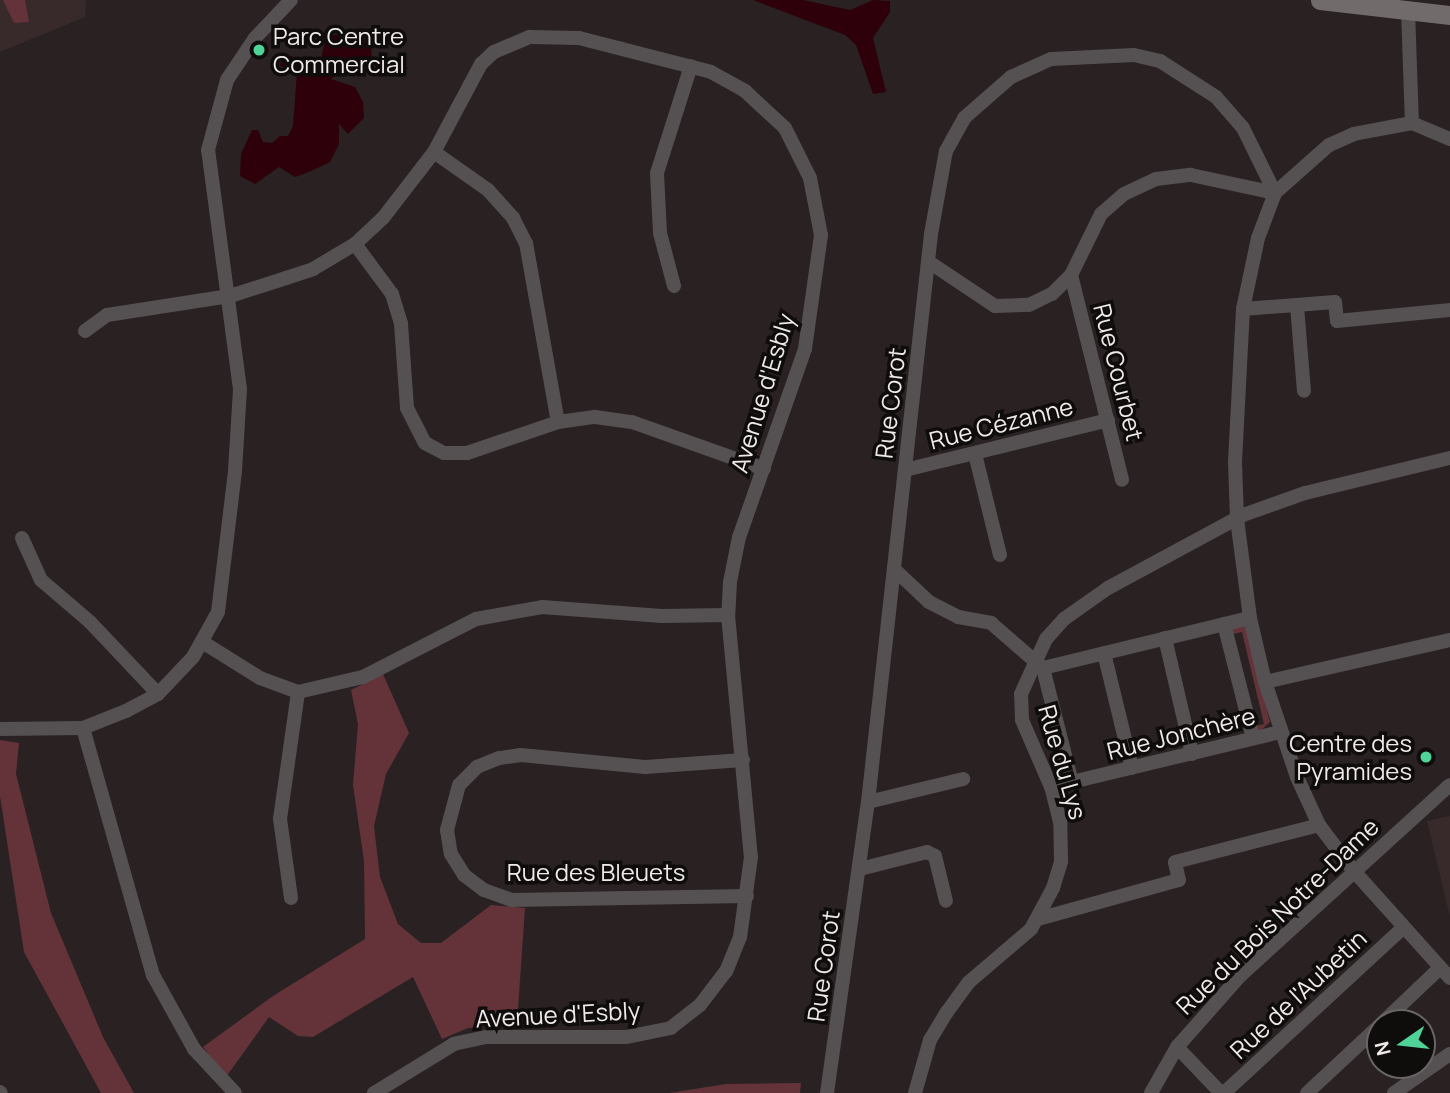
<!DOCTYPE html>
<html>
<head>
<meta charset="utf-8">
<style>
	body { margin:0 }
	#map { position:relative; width:1450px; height:1093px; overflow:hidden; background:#292122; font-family:Manrope,sans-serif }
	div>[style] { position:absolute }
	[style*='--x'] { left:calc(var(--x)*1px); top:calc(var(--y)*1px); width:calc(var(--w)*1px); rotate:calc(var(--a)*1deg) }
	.built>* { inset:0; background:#382a2b }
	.green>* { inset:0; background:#64333a }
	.water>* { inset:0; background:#2e000a }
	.street>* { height:14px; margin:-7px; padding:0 7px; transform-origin:7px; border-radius:7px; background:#555152 }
	.secondary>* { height:19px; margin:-9.5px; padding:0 9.5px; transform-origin:9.5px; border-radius:9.5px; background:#716b6b }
	.dots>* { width:19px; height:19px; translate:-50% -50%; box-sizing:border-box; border:4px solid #0f0c0c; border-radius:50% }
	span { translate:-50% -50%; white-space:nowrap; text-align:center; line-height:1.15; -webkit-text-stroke:7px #0f0c0c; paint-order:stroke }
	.poi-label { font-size:24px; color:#efe9ea }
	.left { translate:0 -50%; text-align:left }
	.right { translate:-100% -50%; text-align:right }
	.street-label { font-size:24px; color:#efe9ea }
	.north { position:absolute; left:1366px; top:1009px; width:70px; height:70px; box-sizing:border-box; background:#0f0c0c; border:2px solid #696465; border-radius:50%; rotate:256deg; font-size:19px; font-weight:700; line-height:28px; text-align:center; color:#efe9ea }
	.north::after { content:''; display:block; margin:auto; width:24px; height:32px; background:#4fd399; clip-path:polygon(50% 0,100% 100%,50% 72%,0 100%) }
</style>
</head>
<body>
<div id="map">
	<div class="built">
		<div style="clip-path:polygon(0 0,86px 0,85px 17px,0 52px)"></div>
		<div style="clip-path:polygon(1450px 816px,1450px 917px,1427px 821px)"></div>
	</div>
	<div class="green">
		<div style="clip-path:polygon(3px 0,25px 0,29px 22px,14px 23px)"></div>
		<div style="clip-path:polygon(1245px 626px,1270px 722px,1260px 731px,1255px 726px,1264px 724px,1242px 632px,1233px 634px,1229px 629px)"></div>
		<div style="clip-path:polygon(383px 674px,409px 733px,386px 774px,374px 826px,380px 877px,398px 924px,421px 943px,441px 943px,491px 905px,525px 908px,517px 1024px,468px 1028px,442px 1039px,413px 977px,313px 1037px,298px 1036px,269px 1017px,226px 1077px,203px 1047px,273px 996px,365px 939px,364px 861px,353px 785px,358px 724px,351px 690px)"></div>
		<div style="clip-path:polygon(0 740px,19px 743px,16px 774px,51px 913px,103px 1037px,134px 1093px,101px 1093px,24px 952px,0 796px)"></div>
		<div style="clip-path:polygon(801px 1083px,800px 1093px,669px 1093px,726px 1084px)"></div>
	</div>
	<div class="water">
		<div style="clip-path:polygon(753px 0,803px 0,850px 10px,873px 0,890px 1px,890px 12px,873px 38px,886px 92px,873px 94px,856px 45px,845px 35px)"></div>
		<div style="clip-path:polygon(340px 34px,340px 43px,363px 40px,371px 47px,372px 59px,361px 66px,349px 66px,331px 79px,355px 87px,363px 102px,364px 118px,348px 134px,339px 124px,339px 144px,330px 162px,309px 172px,295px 177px,279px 167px,255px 184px,240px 176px,241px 154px,252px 130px,258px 130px,263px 142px,272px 143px,280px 136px,288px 136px,293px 126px,297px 72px,280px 66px,282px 56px,292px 56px,303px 69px,318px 73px,326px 36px)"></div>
	</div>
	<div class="street">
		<div style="--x:1408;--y:10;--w:113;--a:88"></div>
		<div style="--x:1450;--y:139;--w:41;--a:-157.2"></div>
		<div style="--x:1412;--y:123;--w:59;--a:169.3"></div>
		<div style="--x:1354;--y:134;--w:27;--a:156"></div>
		<div style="--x:1329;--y:145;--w:72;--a:138.4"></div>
		<div style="--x:1275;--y:193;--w:48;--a:110.7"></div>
		<div style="--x:1258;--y:238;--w:73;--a:101.9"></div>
		<div style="--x:1243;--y:309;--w:153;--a:93"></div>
		<div style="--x:1235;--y:462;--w:57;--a:88"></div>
		<div style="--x:1237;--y:519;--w:100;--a:82.5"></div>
		<div style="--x:1250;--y:618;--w:66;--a:76.8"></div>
		<div style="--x:1265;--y:682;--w:100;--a:71.4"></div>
		<div style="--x:1297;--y:777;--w:53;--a:65.4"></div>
		<div style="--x:1319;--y:825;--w:56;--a:52.9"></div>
		<div style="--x:1353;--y:870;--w:145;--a:48.1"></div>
		<div style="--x:434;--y:152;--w:66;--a:35.1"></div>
		<div style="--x:488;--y:190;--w:38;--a:48"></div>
		<div style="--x:513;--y:218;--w:28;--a:63"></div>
		<div style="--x:526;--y:243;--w:182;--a:79.9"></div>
		<div style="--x:355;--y:244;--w:62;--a:53.5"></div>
		<div style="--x:392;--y:294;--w:31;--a:73"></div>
		<div style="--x:401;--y:324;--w:84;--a:85.9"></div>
		<div style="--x:407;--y:408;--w:39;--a:63"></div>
		<div style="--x:425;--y:443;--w:21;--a:28"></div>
		<div style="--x:444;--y:453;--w:23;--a:0"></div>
		<div style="--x:467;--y:453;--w:96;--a:-18.8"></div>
		<div style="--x:558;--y:422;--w:37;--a:-8"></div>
		<div style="--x:595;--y:417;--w:37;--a:8"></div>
		<div style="--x:632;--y:422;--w:140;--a:19.6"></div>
		<div style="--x:929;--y:262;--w:79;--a:33.7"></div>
		<div style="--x:995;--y:306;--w:34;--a:-2"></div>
		<div style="--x:1029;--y:305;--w:25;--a:-26"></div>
		<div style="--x:1052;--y:294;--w:27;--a:-45"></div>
		<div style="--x:1071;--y:275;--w:68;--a:-63.8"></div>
		<div style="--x:1101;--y:214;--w:30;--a:-41"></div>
		<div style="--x:1124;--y:194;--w:35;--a:-25"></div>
		<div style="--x:1156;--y:179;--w:35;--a:-7"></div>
		<div style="--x:1191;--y:175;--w:86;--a:12.1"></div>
		<div style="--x:1071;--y:275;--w:211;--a:76"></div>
		<div style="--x:674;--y:286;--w:55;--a:-104.8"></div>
		<div style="--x:660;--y:233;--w:60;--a:-92.9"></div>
		<div style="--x:657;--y:173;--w:112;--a:-72.4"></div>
		<div style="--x:1297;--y:306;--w:85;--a:85.3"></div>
		<div style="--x:1243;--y:309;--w:92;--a:-4.4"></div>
		<div style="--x:1335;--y:302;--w:19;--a:84"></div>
		<div style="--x:1337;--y:321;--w:114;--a:-5.6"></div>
		<div style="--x:85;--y:331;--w:27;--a:-36"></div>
		<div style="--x:107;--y:315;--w:124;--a:-8.8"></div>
		<div style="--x:230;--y:296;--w:59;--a:-17.8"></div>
		<div style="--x:286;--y:278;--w:28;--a:-18"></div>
		<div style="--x:313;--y:269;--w:49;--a:-30.8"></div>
		<div style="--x:355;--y:244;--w:38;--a:-43"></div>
		<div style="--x:383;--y:218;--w:83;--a:-52.3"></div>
		<div style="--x:434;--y:152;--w:100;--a:-61.9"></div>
		<div style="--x:481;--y:64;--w:18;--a:-43"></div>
		<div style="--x:494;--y:52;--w:39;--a:-23"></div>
		<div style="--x:530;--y:37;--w:49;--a:1.2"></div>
		<div style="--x:579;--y:38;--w:136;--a:14.4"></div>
		<div style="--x:711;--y:72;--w:39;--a:29"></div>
		<div style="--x:745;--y:91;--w:54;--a:42.8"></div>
		<div style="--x:785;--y:128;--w:56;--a:63.4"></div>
		<div style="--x:810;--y:178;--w:58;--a:79.1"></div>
		<div style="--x:821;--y:235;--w:115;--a:98"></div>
		<div style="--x:805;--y:349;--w:199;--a:109.3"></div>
		<div style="--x:739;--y:537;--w:46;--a:101.3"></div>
		<div style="--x:730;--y:582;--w:33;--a:93"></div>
		<div style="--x:728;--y:615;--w:243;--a:84.6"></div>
		<div style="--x:751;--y:857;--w:81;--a:97.8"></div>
		<div style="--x:740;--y:937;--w:37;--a:112"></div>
		<div style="--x:726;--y:971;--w:43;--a:127.4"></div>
		<div style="--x:700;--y:1005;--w:37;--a:142"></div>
		<div style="--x:671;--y:1028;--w:46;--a:168.7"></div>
		<div style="--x:626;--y:1037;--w:140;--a:180"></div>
		<div style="--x:486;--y:1037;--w:33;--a:168"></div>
		<div style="--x:454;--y:1044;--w:94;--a:148.5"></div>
		<div style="--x:975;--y:454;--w:104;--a:76.1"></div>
		<div style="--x:905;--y:470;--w:209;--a:-13.8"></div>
		<div style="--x:22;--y:538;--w:46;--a:65.7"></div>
		<div style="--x:41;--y:580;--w:65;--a:40.6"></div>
		<div style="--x:90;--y:622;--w:99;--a:46.6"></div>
		<div style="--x:894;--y:569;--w:48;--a:43.3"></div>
		<div style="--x:929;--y:602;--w:33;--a:27"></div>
		<div style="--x:958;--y:617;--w:34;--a:10"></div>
		<div style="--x:991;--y:623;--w:69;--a:40.9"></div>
		<div style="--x:1043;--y:668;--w:213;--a:-13.6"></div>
		<div style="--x:1224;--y:624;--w:118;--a:75.7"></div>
		<div style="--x:1165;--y:638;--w:119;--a:76.9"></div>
		<div style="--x:204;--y:643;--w:66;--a:32"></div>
		<div style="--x:260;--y:678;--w:40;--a:20.2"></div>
		<div style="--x:298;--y:692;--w:67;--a:-13"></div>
		<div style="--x:363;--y:677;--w:127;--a:-27.2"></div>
		<div style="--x:476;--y:619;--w:67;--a:-10.3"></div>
		<div style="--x:542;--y:607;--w:120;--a:4.3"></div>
		<div style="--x:662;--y:616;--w:66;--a:-0.9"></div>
		<div style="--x:1104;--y:653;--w:118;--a:76.3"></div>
		<div style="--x:1043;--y:668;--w:119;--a:75.8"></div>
		<div style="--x:1265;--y:682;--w:190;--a:-12.8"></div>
		<div style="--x:83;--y:728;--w:257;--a:74.2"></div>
		<div style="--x:153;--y:975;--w:85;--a:61"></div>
		<div style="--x:194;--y:1049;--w:60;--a:47"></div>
		<div style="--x:0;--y:729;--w:83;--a:-0.7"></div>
		<div style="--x:83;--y:728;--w:46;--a:-21.6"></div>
		<div style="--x:126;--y:711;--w:36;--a:-28"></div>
		<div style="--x:158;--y:694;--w:51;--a:-46.6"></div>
		<div style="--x:193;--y:657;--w:51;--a:-60.9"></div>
		<div style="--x:218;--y:612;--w:142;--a:-83.1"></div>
		<div style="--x:235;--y:471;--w:82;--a:-86.5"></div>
		<div style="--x:240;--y:389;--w:241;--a:-97.6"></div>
		<div style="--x:208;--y:150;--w:73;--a:-74.8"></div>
		<div style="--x:227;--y:80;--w:50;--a:-56.3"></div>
		<div style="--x:255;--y:38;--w:52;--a:-46.5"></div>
		<div style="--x:743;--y:760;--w:98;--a:175.9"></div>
		<div style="--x:645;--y:767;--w:125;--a:-174.5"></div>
		<div style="--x:521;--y:755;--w:22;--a:172"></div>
		<div style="--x:499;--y:758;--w:24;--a:158"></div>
		<div style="--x:477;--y:767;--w:25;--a:135"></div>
		<div style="--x:459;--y:785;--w:47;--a:104.9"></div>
		<div style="--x:447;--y:830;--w:24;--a:81"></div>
		<div style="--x:451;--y:854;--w:25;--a:58"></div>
		<div style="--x:464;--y:875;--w:25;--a:37"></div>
		<div style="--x:484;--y:890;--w:29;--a:20"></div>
		<div style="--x:511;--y:900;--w:236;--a:-1"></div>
		<div style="--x:1051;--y:787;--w:236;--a:-13.5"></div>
		<div style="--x:868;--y:802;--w:98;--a:-13.6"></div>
		<div style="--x:860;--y:869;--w:69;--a:-14.2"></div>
		<div style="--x:927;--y:852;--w:9;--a:27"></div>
		<div style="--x:935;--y:856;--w:46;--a:76.3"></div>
		<div style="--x:291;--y:898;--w:80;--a:-97.9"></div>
		<div style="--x:280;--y:819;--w:128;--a:-81.9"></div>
		<div style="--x:1038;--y:919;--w:146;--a:-15.5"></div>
		<div style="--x:1179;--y:880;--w:18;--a:-103"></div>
		<div style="--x:1175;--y:862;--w:149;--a:-14.4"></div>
		<div style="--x:1382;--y:1023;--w:80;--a:-43.5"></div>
		<div style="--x:1177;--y:1047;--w:64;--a:46.3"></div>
		<div style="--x:0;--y:1092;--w:1;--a:45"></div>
		<div style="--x:827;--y:1093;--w:294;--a:-82"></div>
		<div style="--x:868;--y:802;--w:571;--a:-83.67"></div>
		<div style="--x:931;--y:234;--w:84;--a:-79.8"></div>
		<div style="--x:946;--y:151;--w:38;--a:-61"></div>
		<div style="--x:964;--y:118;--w:62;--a:-41.1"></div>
		<div style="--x:1011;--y:77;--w:44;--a:-24.2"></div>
		<div style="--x:1051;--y:59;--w:83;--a:-2.8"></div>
		<div style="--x:1134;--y:55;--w:27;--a:13"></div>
		<div style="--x:1160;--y:61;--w:67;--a:32.7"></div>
		<div style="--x:1216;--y:97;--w:41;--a:48.9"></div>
		<div style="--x:1243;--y:128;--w:72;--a:63.8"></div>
		<div style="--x:915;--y:1093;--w:55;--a:-74.2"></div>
		<div style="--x:930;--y:1040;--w:33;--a:-59"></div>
		<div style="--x:947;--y:1012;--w:37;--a:-54"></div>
		<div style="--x:969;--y:982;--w:82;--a:-40.5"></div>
		<div style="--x:1031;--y:929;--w:47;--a:-61.8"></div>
		<div style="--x:1053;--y:888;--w:28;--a:-73"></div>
		<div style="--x:1061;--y:861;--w:39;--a:-91"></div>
		<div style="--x:1060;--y:822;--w:36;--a:-104"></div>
		<div style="--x:1051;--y:787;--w:73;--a:-113.4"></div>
		<div style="--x:1022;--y:720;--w:26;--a:-92"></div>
		<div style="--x:1021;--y:694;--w:60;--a:-65.6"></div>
		<div style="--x:1046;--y:639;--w:27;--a:-48"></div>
		<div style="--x:1064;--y:619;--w:54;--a:-35.2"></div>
		<div style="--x:1108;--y:588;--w:153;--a:-28.4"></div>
		<div style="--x:1243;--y:515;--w:66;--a:-19.5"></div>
		<div style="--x:1305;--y:493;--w:149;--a:-13.6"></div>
		<div style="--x:1151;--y:1093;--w:53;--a:-60.5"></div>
		<div style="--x:1177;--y:1047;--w:96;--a:-48.4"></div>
		<div style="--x:1241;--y:975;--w:282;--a:-42.3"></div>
		<div style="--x:1224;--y:1093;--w:242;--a:-42.7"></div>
		<div style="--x:1307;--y:1093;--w:100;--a:-43"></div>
		<div style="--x:1394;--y:1093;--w:68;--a:-34.9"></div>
	</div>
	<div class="secondary">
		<div style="--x:1320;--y:0;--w:131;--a:6.6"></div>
	</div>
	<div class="dots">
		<div style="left:259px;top:50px;background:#4fd399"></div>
		<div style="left:1426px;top:757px;background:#4fd399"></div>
	</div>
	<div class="poi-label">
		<span class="left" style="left:273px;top:50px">Parc Centre<br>Commercial</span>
		<span class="right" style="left:1412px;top:757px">Centre des<br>Pyramides</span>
	</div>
	<div class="street-label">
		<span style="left:1119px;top:372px;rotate:76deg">Rue Courbet</span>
		<span style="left:762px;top:393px;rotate:-73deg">Avenue d'Esbly</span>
		<span style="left:890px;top:403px;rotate:-83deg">Rue Corot</span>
		<span style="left:1001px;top:423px;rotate:-14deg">Rue Cézanne</span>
		<span style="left:1181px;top:733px;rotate:-14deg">Rue Jonchère</span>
		<span style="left:1063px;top:762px;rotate:74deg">Rue du Lys</span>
		<span style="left:596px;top:872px">Rue des Bleuets</span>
		<span style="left:1277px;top:916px;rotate:-44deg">Rue du Bois Notre-Dame</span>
		<span style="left:823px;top:966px;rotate:-82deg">Rue Corot</span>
		<span style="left:1298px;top:994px;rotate:-43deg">Rue de l'Aubetin</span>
		<span style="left:558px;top:1014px;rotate:-3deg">Avenue d'Esbly</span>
	</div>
	<div class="north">N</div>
</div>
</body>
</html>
